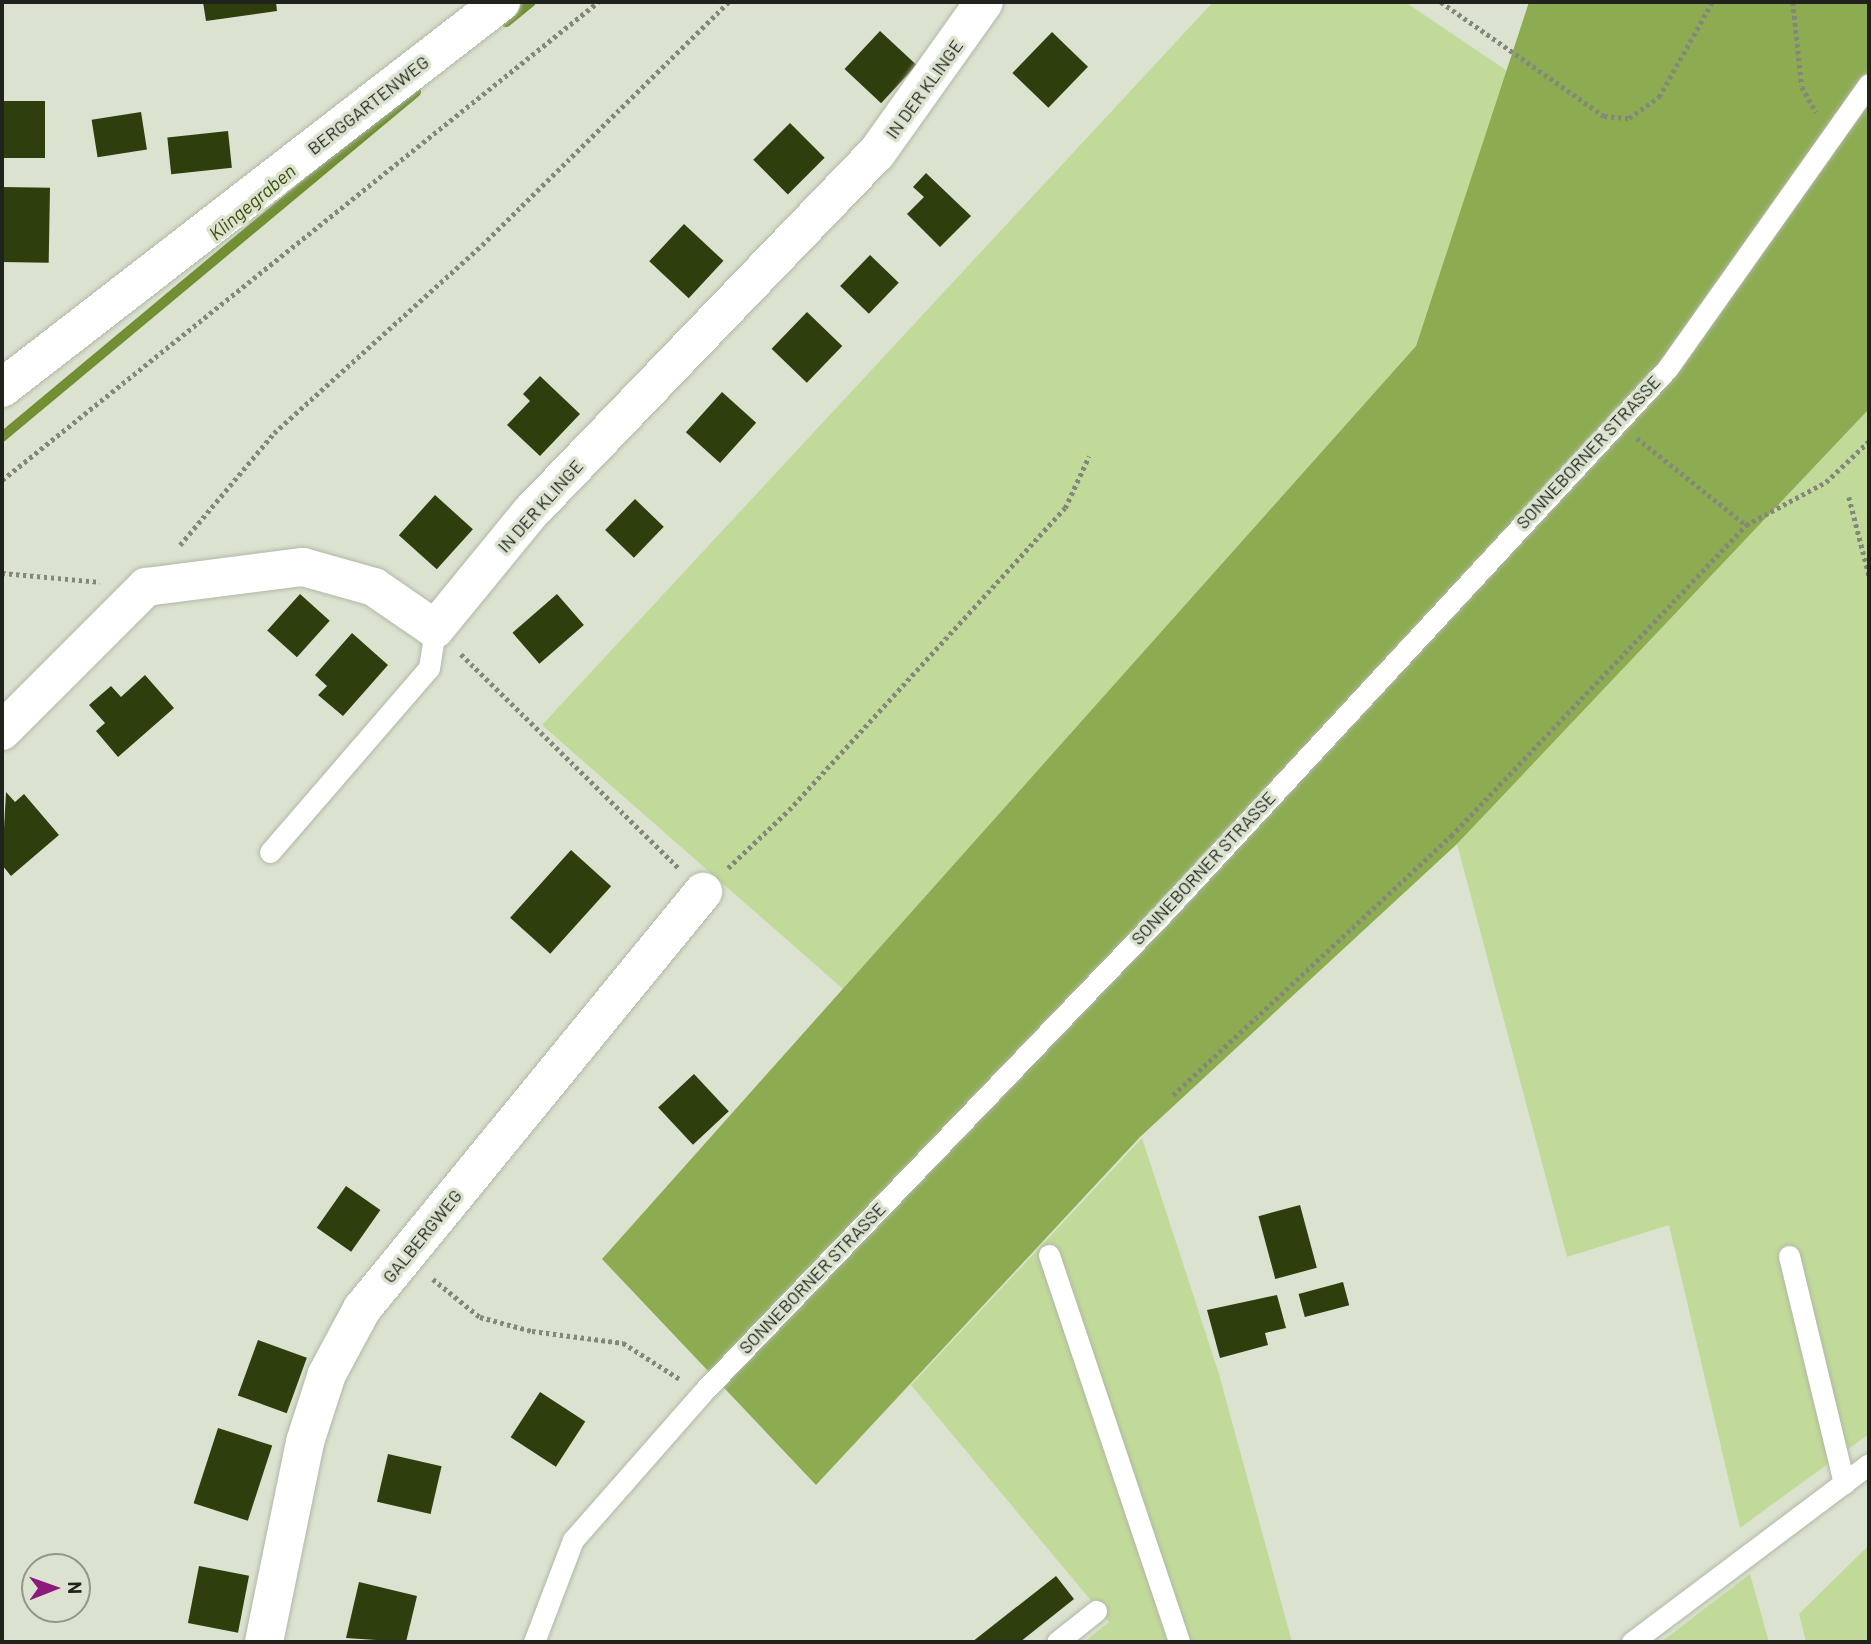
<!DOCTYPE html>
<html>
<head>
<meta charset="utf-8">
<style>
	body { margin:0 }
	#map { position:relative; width:1871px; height:1644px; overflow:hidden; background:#dbe3d0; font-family:Barlow,sans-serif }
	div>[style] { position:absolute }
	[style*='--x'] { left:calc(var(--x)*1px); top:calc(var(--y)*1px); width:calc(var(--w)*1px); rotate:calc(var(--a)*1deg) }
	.green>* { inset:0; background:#c2da99 }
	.forest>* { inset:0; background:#8dac52 }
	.stream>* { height:10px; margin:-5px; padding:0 5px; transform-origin:5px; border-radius:5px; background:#728f34 }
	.building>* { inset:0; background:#2f3e0d; transform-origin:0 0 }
	.path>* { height:4.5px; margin-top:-2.25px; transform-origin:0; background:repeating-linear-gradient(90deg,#83887b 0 3.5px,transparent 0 7px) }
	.roads { filter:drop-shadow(0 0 2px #b0b8a5) drop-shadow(0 0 2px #b0b8a5) }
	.service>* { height:21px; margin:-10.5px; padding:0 10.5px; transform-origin:10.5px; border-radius:10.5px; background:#fff }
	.minor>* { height:38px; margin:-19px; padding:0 19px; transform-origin:19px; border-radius:19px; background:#fff }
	span { translate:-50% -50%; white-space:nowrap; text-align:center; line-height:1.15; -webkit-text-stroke:7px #dbe3d0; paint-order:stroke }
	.street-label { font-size:18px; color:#20231c }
	.water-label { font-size:19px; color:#3a4d09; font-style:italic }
	.frame { position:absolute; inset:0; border:4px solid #20231c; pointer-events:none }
	.north { position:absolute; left:21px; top:1553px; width:70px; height:70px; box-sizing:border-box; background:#dbe3d0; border:2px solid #909688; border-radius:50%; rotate:89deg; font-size:19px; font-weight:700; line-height:28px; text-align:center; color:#20231c }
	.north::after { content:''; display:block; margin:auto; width:24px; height:32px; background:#8d1a7c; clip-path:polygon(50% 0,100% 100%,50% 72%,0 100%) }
</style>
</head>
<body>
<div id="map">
	<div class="green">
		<div style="clip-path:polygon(1213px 2px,1405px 2px,1509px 72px,1416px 346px,843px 989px,542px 725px)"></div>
		<div style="clip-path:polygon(1869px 409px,1869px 1434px,1740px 1528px,1669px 1225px,1567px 1257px,1457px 844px)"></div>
		<div style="clip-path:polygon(1142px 1138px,1219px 1374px,1292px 1642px,1084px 1642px,1109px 1622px,911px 1385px)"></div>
		<div style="clip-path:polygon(1869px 1545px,1869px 1642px,1806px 1642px,1799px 1614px)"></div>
		<div style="clip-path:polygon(1750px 1574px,1769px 1642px,1661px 1642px)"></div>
	</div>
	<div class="forest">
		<div style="clip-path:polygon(1529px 2px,1869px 2px,1869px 409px,1457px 844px,1140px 1137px,816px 1485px,602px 1259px,1416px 346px)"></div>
	</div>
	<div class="stream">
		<div style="--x:506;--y:22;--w:32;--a:-39"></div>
		<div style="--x:2;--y:437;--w:539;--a:-39.81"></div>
	</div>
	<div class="building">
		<div style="clip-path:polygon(203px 2px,276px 2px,277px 11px,206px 21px)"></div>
		<div style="left:880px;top:31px;width:50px;height:52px;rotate:43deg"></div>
		<div style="left:1052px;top:32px;width:50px;height:57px;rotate:44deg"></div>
		<div style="left:2px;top:101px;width:43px;height:57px"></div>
		<div style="left:141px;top:112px;width:38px;height:50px;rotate:81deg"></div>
		<div style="left:790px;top:123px;width:49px;height:52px;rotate:45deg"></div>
		<div style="left:228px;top:131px;width:37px;height:61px;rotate:84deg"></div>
		<div style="clip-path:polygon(926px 173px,971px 216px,940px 247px,907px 214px,924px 197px,913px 187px)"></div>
		<div style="left:2px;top:187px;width:48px;height:75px;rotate:1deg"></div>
		<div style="left:684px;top:224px;width:54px;height:51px;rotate:43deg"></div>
		<div style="left:870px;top:255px;width:40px;height:43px;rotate:44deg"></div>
		<div style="left:807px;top:312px;width:49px;height:51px;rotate:44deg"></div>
		<div style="clip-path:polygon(540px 376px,580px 414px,540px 456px,507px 425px,530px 401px,523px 394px)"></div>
		<div style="left:722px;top:392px;width:46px;height:54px;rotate:42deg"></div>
		<div style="left:435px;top:495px;width:51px;height:54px;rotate:42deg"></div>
		<div style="left:635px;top:499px;width:40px;height:43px;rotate:44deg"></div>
		<div style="left:300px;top:594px;width:40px;height:49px;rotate:42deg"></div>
		<div style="left:557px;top:594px;width:41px;height:59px;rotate:49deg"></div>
		<div style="clip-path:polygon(352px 633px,388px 665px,343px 716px,318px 695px,327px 686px,315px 675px)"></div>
		<div style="clip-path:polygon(145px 675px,174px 708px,118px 757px,96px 731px,105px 723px,89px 705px,111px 686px,121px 697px)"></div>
		<div style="clip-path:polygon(6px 792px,15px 802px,24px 794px,59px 835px,11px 876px,2px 865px)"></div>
		<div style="left:571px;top:850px;width:54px;height:91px;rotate:42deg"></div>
		<div style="left:694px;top:1074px;width:51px;height:49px;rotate:47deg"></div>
		<div style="left:346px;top:1186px;width:42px;height:51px;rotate:35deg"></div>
		<div style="left:1300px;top:1205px;width:65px;height:43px;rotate:75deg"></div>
		<div style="left:1343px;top:1282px;width:24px;height:46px;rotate:75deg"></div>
		<div style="clip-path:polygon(1277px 1295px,1286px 1328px,1265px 1333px,1268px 1345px,1220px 1358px,1207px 1310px)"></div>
		<div style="left:258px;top:1340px;width:52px;height:59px;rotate:20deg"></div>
		<div style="left:540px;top:1392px;width:54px;height:54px;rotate:33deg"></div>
		<div style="left:218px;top:1428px;width:57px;height:79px;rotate:18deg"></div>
		<div style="left:388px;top:1454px;width:55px;height:49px;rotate:13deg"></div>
		<div style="left:199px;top:1566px;width:51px;height:58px;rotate:11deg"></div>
		<div style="clip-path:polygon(1056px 1576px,1074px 1599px,1020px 1642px,972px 1642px)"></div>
		<div style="clip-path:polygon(359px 1582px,417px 1596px,406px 1642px,346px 1638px)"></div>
	</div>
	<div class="path">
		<div style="--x:1441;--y:2;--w:199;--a:35"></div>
		<div style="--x:1604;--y:116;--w:25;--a:5"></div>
		<div style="--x:1629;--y:118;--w:37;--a:-35"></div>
		<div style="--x:1659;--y:97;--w:109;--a:-60.8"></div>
		<div style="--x:1793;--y:2;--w:85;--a:84"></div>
		<div style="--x:1802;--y:87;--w:29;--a:61"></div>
		<div style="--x:1637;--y:438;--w:139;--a:38.6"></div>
		<div style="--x:2;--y:480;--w:764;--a:-38.73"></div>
		<div style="--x:1849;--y:497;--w:81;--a:75.6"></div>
		<div style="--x:180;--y:545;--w:146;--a:-50"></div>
		<div style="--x:274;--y:433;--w:280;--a:-42.1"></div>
		<div style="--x:482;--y:245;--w:346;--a:-44.6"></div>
		<div style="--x:2;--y:573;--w:98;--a:5.2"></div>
		<div style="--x:461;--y:654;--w:305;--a:44.5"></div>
		<div style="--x:728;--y:868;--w:84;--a:-43.6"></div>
		<div style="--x:789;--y:810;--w:409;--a:-47.6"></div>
		<div style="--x:1065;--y:508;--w:57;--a:-65.2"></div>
		<div style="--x:1173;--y:1095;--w:380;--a:-43"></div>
		<div style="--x:1451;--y:836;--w:429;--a:-46.5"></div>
		<div style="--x:1746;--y:525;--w:91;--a:-28.3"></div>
		<div style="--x:1826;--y:482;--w:59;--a:-43.6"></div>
		<div style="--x:433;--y:1279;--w:60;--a:39"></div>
		<div style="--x:480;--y:1317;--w:54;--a:15.1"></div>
		<div style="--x:532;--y:1331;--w:92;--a:7.5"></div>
		<div style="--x:623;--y:1343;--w:67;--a:32.3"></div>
	</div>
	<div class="roads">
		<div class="service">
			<div style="--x:270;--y:852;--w:243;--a:-49.2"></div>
			<div style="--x:429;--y:668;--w:39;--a:-81"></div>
			<div style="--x:1049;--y:1255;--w:408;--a:71.4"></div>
			<div style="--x:1789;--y:1256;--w:234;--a:76.4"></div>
			<div style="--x:534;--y:1642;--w:109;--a:-69.1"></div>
			<div style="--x:573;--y:1540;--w:196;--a:-48.7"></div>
			<div style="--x:702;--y:1393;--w:670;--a:-46.15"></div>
			<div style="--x:1166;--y:910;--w:737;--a:-47.2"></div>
			<div style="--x:1667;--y:369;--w:349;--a:-54.7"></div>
			<div style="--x:1057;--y:1642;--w:50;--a:-38.5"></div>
			<div style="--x:1632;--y:1642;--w:296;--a:-36.9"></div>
		</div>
		<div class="minor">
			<div style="--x:2;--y:388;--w:631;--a:-37.72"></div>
			<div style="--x:2;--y:731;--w:204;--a:-45"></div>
			<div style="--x:146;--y:587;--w:158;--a:-7.3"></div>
			<div style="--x:303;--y:567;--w:74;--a:15.7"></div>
			<div style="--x:374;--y:587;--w:74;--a:34.5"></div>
			<div style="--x:435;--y:629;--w:150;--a:-50.7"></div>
			<div style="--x:530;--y:513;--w:499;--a:-46.1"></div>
			<div style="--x:876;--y:154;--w:186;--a:-54.6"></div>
			<div style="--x:264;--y:1642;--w:204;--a:-78.4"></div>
			<div style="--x:305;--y:1442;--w:71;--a:-72.1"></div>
			<div style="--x:327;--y:1374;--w:74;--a:-61.7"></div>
			<div style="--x:362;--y:1309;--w:539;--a:-50.73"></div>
		</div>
	</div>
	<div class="street-label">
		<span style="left:924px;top:89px;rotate:-54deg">IN DER KLINGE</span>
		<span style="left:368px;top:105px;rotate:-38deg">BERGGARTENWEG</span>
		<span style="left:1588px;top:452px;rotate:-47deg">SONNEBORNER STRASSE</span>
		<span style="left:540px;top:506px;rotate:-48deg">IN DER KLINGE</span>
		<span style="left:1203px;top:868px;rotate:-47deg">SONNEBORNER STRASSE</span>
		<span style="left:422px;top:1236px;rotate:-51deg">GALBERGWEG</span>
		<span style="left:812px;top:1278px;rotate:-46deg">SONNEBORNER STRASSE</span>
	</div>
	<div class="water-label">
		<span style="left:252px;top:202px;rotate:-40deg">Klingegraben</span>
	</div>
	<div class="frame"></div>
	<div class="north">N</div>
</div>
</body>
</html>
